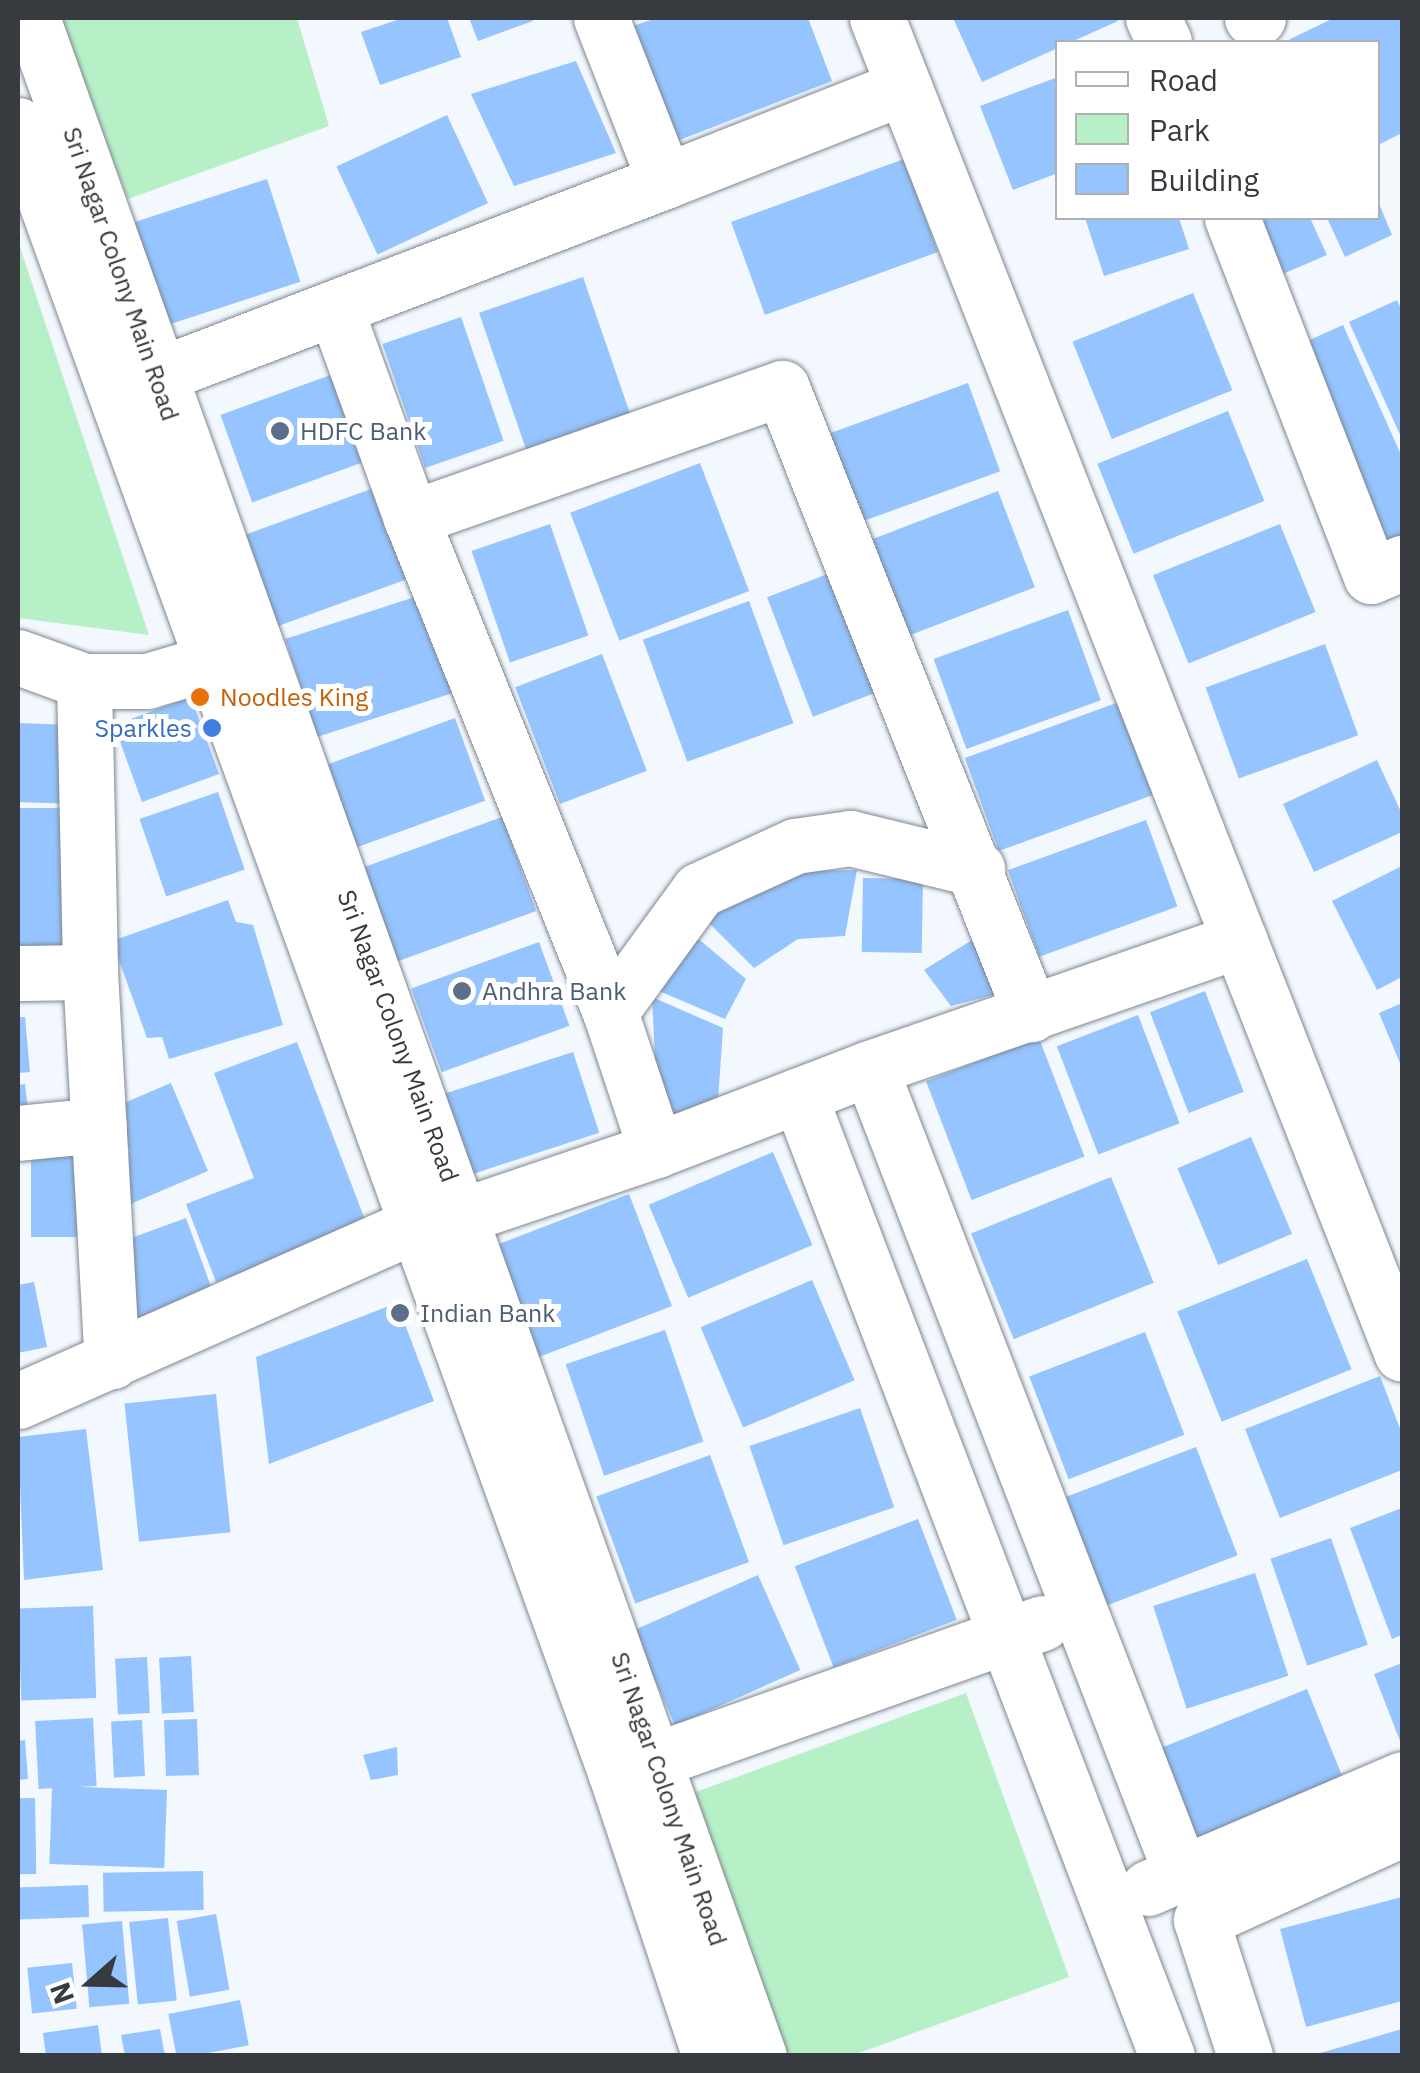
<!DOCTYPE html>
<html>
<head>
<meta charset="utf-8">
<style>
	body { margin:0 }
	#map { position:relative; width:1420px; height:2073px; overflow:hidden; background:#f3f8fe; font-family:"IBM Plex Sans",sans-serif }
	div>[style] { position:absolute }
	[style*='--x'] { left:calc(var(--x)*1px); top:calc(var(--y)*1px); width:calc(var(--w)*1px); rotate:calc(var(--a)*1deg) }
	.green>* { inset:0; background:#b7f0c7 }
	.building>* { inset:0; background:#95c4fe; transform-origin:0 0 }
	.roads { filter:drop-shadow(0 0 2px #7f8690) drop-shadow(0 0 2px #7f8690) }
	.minor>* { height:55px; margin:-27.5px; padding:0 27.5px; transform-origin:27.5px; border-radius:27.5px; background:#fff }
	.major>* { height:55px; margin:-27.5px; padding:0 27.5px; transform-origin:27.5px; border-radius:27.5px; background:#fff }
	.dots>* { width:28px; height:28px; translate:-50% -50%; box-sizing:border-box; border:5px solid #fff; border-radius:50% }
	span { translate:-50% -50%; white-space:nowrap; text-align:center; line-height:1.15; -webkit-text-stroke:10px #fff; paint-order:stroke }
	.street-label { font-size:25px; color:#373a3e }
	.service-label { font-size:25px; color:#4e5e75 }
	.left { translate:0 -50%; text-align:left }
	.food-label { font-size:25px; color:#c56008 }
	.shop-label { font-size:25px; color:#366cbe }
	.right { translate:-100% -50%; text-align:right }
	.frame { position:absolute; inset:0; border:20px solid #373a3e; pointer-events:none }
	.legend { position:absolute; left:1055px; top:40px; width:325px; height:180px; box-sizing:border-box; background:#fff; border:2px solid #afb0b2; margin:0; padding:12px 18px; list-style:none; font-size:30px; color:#373a3e }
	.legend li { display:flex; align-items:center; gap:20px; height:50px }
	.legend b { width:50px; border:2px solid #afb0b2 }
	.north { position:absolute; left:40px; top:1933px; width:100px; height:100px; -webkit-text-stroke:8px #fff; paint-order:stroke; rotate:250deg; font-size:28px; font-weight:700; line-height:40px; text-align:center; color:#373a3e }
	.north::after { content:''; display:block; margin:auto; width:35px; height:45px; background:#373a3e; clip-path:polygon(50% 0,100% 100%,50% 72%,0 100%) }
</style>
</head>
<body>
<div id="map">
	<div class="green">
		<div style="clip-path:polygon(60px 18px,297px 18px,329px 126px,128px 199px)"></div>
		<div style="clip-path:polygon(18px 241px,149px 635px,18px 618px)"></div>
		<div style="clip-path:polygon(966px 1693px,1069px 1977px,853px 2055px,768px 2055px,674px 1800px)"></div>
	</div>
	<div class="building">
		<div style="clip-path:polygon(403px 18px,447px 18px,461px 57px,380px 85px,361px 32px)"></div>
		<div style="clip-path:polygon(469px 18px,531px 18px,533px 21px,478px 41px)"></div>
		<div style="clip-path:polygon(657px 18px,808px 18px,832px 81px,659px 148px,617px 31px)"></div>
		<div style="clip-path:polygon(953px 18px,1116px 18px,1118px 21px,982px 82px)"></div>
		<div style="clip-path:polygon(1334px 18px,1402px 18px,1402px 133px,1378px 145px,1378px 42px,1284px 42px)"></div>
		<div style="clip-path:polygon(576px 61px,616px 153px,514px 186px,471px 94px)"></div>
		<div style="clip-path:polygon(1058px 77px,1058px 173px,1013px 190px,980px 106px)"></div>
		<div style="left:447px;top:115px;width:97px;height:122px;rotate:65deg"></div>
		<div style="left:904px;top:159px;width:99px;height:184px;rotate:70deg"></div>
		<div style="left:267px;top:179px;width:108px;height:139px;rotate:72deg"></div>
		<div style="clip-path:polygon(1378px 201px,1392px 235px,1345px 257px,1327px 218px,1378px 218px)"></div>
		<div style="clip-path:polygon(1085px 218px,1179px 218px,1189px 249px,1104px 276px)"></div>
		<div style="clip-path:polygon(1251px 218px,1310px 218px,1327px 255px,1278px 276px)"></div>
		<div style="left:583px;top:277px;width:151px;height:110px;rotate:71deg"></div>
		<div style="left:1193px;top:293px;width:105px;height:130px;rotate:68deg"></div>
		<div style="clip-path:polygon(1397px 300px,1402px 311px,1402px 439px,1349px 322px)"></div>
		<div style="left:461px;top:317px;width:131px;height:83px;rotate:71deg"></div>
		<div style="clip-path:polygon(1343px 325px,1402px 457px,1402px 538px,1385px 546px,1294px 347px)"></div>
		<div style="left:336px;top:373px;width:93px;height:123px;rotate:70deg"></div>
		<div style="left:968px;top:383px;width:94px;height:152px;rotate:70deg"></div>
		<div style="left:1228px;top:411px;width:97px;height:141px;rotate:68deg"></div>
		<div style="left:700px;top:463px;width:137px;height:139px;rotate:69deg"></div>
		<div style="left:382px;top:485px;width:97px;height:153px;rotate:70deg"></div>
		<div style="left:998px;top:491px;width:103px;height:153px;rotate:69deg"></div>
		<div style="left:550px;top:524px;width:118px;height:83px;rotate:71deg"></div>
		<div style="left:1280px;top:524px;width:95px;height:137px;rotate:68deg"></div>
		<div style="left:838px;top:570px;width:128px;height:76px;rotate:69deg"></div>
		<div style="left:424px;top:594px;width:103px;height:146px;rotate:72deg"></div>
		<div style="left:749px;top:601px;width:130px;height:113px;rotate:70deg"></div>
		<div style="left:1068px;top:610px;width:96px;height:143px;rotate:70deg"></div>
		<div style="left:1325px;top:644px;width:97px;height:127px;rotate:70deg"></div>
		<div style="left:602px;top:654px;width:125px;height:93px;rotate:69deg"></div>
		<div style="left:191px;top:697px;width:82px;height:82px;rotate:70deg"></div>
		<div style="left:1119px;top:702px;width:99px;height:164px;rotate:70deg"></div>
		<div style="left:455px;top:718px;width:88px;height:148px;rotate:70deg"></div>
		<div style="left:18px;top:723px;width:61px;height:79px;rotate:2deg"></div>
		<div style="clip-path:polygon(1377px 760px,1402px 814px,1402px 832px,1314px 872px,1283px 804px)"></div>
		<div style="left:218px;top:792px;width:82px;height:83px;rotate:71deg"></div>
		<div style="left:18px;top:808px;width:65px;height:151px"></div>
		<div style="left:502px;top:817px;width:100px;height:153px;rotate:70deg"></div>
		<div style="left:1146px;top:820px;width:92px;height:147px;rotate:70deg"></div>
		<div style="clip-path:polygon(1402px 866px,1402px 977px,1377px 990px,1332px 901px)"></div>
		<div style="clip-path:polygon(857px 870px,845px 936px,798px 939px,754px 968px,703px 917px,793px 871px)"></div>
		<div style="left:863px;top:878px;width:60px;height:74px;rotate:1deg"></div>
		<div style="clip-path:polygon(228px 900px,236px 922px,253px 925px,283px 1025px,169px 1059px,162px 1037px,147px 1038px,112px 941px)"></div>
		<div style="clip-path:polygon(695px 936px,746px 979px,725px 1019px,659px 991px)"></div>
		<div style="clip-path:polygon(972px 940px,1004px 992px,951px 1006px,924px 970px)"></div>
		<div style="left:539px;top:942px;width:89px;height:136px;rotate:70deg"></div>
		<div style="left:1205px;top:991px;width:108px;height:59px;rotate:69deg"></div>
		<div style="clip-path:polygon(652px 997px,723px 1028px,718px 1100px,658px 1120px)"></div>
		<div style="clip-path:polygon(1402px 1003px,1402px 1068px,1379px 1013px)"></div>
		<div style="left:1138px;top:1015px;width:116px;height:87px;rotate:69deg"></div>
		<div style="clip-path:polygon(18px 1017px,25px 1017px,30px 1072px,18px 1073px)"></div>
		<div style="left:1039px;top:1038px;width:127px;height:121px;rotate:69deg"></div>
		<div style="clip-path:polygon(297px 1042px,367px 1225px,216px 1282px,186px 1204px,254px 1178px,214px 1073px)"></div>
		<div style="left:573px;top:1052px;width:85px;height:141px;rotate:72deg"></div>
		<div style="clip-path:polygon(171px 1083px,208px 1171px,121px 1208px,107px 1174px,130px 1152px,112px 1108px)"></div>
		<div style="clip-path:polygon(25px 1084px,29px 1119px,18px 1120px,18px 1085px)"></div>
		<div style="left:1251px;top:1137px;width:105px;height:80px;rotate:67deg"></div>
		<div style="left:31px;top:1148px;width:57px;height:89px"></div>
		<div style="left:773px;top:1152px;width:101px;height:135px;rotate:67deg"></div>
		<div style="left:1111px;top:1177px;width:114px;height:151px;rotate:68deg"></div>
		<div style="left:629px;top:1194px;width:120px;height:146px;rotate:69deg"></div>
		<div style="left:186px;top:1218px;width:82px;height:83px;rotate:70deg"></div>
		<div style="left:1307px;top:1259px;width:119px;height:140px;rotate:68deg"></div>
		<div style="left:812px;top:1280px;width:109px;height:121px;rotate:67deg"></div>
		<div style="clip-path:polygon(34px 1282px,47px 1347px,18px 1353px,18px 1285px)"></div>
		<div style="clip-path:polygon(397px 1303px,434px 1401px,269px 1464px,256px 1357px)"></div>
		<div style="left:665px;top:1330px;width:118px;height:105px;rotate:71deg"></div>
		<div style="left:1145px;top:1332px;width:110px;height:124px;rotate:69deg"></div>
		<div style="clip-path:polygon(1380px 1376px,1402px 1434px,1402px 1470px,1280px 1518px,1245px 1429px)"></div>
		<div style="left:216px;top:1394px;width:139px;height:92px;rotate:84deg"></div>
		<div style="left:860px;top:1408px;width:105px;height:117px;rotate:71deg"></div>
		<div style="clip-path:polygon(86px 1429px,103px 1570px,24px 1580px,18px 1437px)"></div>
		<div style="left:1196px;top:1447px;width:116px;height:147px;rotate:69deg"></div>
		<div style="left:710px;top:1455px;width:114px;height:121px;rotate:70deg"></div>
		<div style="clip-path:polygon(1402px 1508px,1402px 1635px,1392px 1639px,1350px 1528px)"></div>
		<div style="left:918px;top:1519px;width:108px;height:132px;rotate:69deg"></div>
		<div style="left:1331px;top:1538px;width:113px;height:64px;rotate:71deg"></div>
		<div style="left:1255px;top:1573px;width:108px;height:107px;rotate:72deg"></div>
		<div style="left:758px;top:1575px;width:104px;height:137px;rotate:66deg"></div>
		<div style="left:93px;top:1606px;width:92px;height:75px;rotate:88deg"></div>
		<div style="left:191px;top:1656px;width:56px;height:32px;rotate:87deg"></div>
		<div style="left:147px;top:1657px;width:56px;height:32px;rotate:87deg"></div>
		<div style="clip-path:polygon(1402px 1663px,1402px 1746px,1374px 1674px)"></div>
		<div style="left:1307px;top:1689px;width:105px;height:163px;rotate:68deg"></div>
		<div style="left:93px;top:1718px;width:68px;height:58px;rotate:87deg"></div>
		<div style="left:197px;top:1719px;width:56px;height:33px;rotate:88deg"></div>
		<div style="left:142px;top:1720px;width:56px;height:31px;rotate:87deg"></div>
		<div style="clip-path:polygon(25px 1740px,28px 1779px,18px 1780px,18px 1741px)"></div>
		<div style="clip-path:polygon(397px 1747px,398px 1775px,371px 1780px,363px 1755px)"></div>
		<div style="left:167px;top:1790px;width:78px;height:115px;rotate:92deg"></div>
		<div style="left:35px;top:1798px;width:76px;height:17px;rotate:89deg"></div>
		<div style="left:203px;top:1871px;width:39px;height:100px;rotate:89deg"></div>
		<div style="left:88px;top:1885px;width:32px;height:70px;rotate:88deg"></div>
		<div style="clip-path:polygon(1402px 1897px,1402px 2001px,1306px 2027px,1280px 1929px)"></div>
		<div style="left:216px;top:1914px;width:77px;height:40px;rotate:80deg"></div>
		<div style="left:168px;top:1918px;width:83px;height:39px;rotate:84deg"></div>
		<div style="left:122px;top:1921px;width:83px;height:40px;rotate:85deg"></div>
		<div style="left:72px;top:1963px;width:46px;height:45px;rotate:84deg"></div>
		<div style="left:240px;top:2000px;width:46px;height:73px;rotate:79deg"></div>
		<div style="clip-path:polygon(98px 2025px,102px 2056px,46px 2056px,43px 2033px)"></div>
		<div style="clip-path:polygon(160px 2029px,165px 2056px,125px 2056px,121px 2035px)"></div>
		<div style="clip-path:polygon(1402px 2029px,1402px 2056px,1317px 2056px,1317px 2054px)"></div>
	</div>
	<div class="roads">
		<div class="minor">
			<div style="--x:601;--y:18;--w:175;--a:68.6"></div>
			<div style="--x:665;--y:181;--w:257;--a:-21.5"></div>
			<div style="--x:877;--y:18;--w:1435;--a:68.55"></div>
			<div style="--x:1153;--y:18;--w:26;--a:65"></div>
			<div style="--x:1252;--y:18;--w:6;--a:0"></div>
			<div style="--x:1232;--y:218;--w:384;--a:68.8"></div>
			<div style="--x:1371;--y:576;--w:34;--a:-23"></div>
			<div style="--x:335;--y:308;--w:223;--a:70.1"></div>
			<div style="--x:156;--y:376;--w:545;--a:-20.96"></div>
			<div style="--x:18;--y:657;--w:70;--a:20"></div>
			<div style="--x:84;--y:681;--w:63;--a:0"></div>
			<div style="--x:147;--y:681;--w:113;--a:-16.5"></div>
			<div style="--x:84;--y:681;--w:291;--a:88.8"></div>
			<div style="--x:90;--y:972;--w:390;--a:86.8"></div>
			<div style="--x:18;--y:973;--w:72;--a:-0.8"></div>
			<div style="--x:610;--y:1012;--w:151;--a:-53.9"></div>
			<div style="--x:699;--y:890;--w:106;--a:-24.6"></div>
			<div style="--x:795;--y:846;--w:56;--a:-8.3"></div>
			<div style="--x:850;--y:838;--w:131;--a:13.7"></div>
			<div style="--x:870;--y:1068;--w:863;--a:68.88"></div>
			<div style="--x:799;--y:1095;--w:1029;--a:69.05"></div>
			<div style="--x:18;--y:1133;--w:81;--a:-5.6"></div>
			<div style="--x:656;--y:1150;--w:145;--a:-108.4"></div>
			<div style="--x:610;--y:1012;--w:533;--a:-111.94"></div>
			<div style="--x:411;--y:518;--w:393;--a:-19.3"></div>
			<div style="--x:782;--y:388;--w:674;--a:68.31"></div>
			<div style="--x:18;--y:1401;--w:434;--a:-23.9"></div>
			<div style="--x:415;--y:1225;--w:50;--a:-11.5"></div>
			<div style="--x:464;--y:1215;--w:203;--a:-18.7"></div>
			<div style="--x:656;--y:1150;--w:229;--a:-21"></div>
			<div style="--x:870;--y:1068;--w:391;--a:-19.1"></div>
			<div style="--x:616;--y:1774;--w:452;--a:-19.5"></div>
			<div style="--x:1148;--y:1888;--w:276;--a:-23.2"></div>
			<div style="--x:1245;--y:2056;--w:143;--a:-107.9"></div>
			<div style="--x:1201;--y:1920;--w:221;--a:-24.4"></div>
		</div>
		<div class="major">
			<div style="--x:32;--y:18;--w:2164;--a:70.37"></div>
			<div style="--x:18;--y:125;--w:1754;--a:70.07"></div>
			<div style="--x:616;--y:1774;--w:297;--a:71.6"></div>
		</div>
	</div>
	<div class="dots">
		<div style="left:280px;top:431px;background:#5c6f8a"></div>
		<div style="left:200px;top:697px;background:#e8710a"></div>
		<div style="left:212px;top:728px;background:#3f7fe0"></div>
		<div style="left:462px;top:991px;background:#5c6f8a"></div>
		<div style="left:400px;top:1313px;background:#5c6f8a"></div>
	</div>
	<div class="street-label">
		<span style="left:121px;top:274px;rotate:71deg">Sri Nagar Colony Main Road</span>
		<span style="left:398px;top:1036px;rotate:70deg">Sri Nagar Colony Main Road</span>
		<span style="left:669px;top:1799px;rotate:71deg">Sri Nagar Colony Main Road</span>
	</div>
	<div class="service-label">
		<span class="left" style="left:300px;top:431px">HDFC Bank</span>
		<span class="left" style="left:482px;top:991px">Andhra Bank</span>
		<span class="left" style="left:420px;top:1313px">Indian Bank</span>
	</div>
	<div class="food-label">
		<span class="left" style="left:220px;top:697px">Noodles King</span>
	</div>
	<div class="shop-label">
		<span class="right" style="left:192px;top:728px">Sparkles</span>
	</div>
	<div class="frame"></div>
	<ul class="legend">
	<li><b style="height:12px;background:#fff"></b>Road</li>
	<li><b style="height:28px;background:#b7f0c7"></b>Park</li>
	<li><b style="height:28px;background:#95c4fe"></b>Building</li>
	</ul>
	<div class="north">N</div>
</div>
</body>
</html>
